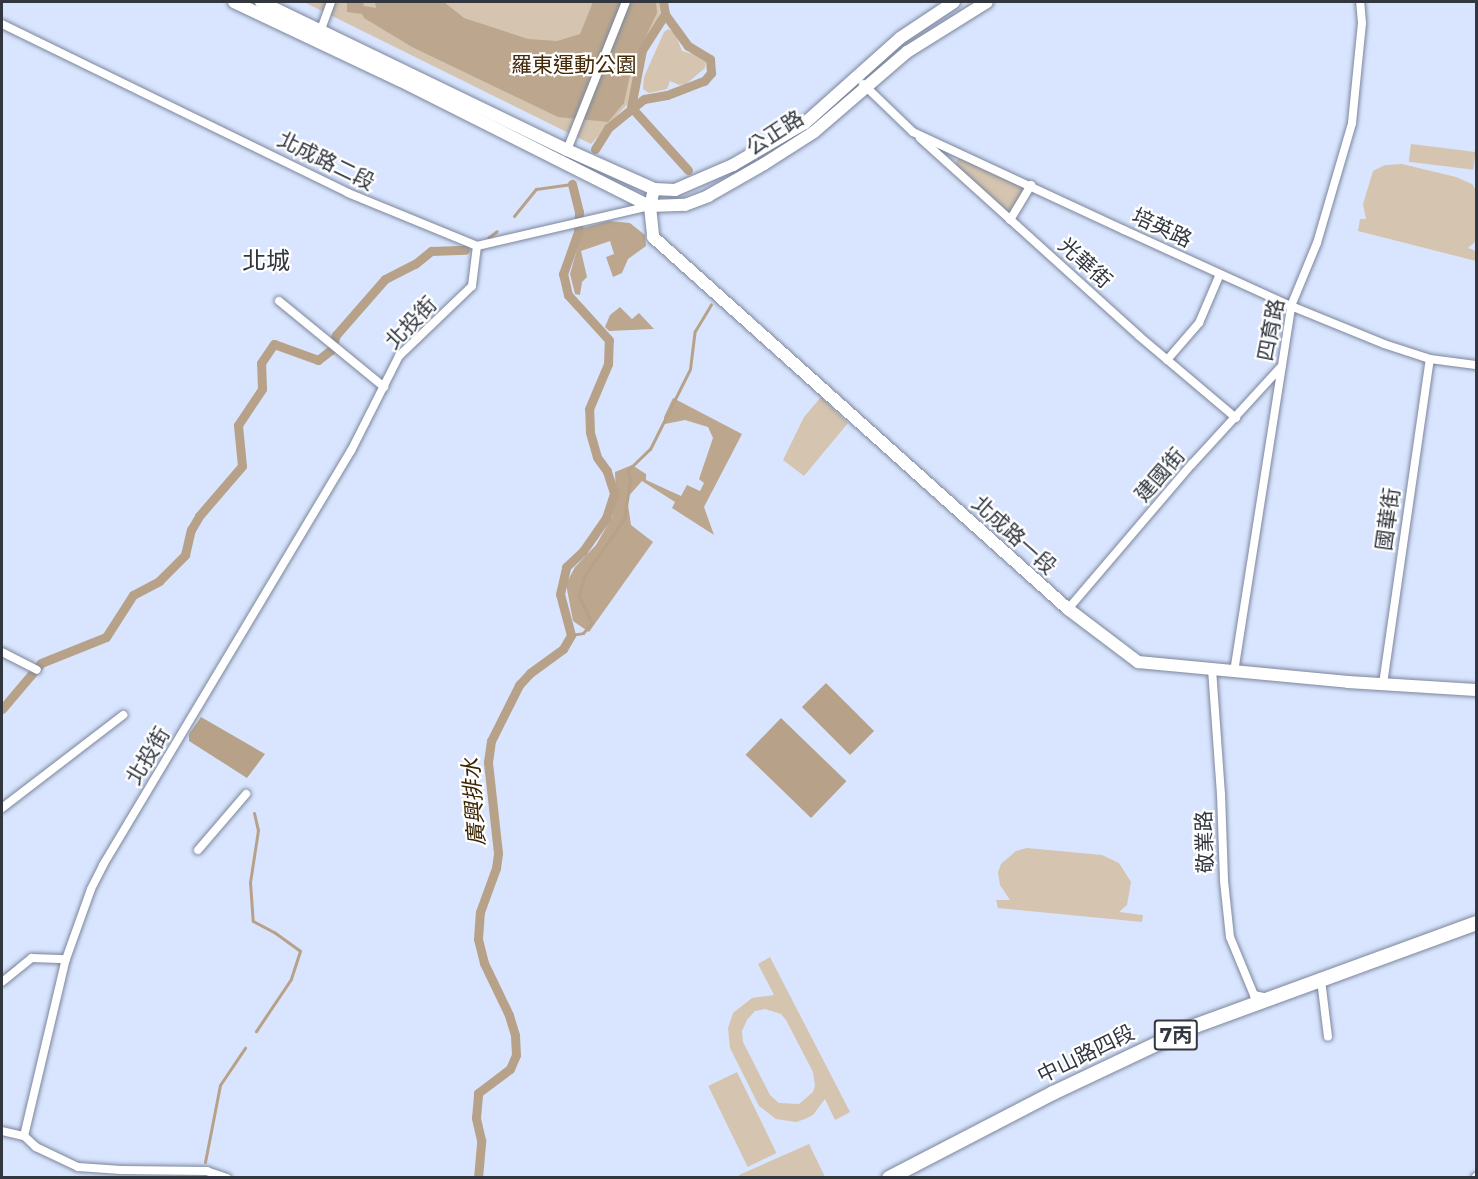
<!DOCTYPE html>
<html>
<head>
<meta charset="utf-8">
<style>
	body { margin:0 }
	#map { position:relative; width:1478px; height:1179px; overflow:hidden; background:#d9e5fe; font-family:Montserrat,"Noto Sans TC",sans-serif }
	div>[style] { position:absolute }
	[style*='--x'] { left:calc(var(--x)*1px); top:calc(var(--y)*1px); width:calc(var(--w)*1px); rotate:calc(var(--a)*1deg) }
	.green>* { inset:0; background:#d5c4af; transform-origin:0 0 }
	.forest>* { inset:0; background:#bca78e }
	.water>* { inset:0; background:#b7a289; transform-origin:0 0 }
	.stream>* { height:3px; margin:-1.5px; padding:0 1.5px; transform-origin:1.5px; border-radius:1.5px; background:#b7a289 }
	.canal>* { height:9px; margin:-4.5px; padding:0 4.5px; transform-origin:4.5px; border-radius:4.5px; background:#b7a289 }
	.roads { filter:drop-shadow(0 0 2px #7c869d) drop-shadow(0 0 2px #7c869d) }
	.street>* { height:8px; margin:-4px; padding:0 4px; transform-origin:4px; border-radius:4px; background:#fff }
	.secondary>* { height:12px; margin:-6px; padding:0 6px; transform-origin:6px; border-radius:6px; background:#fff }
	.primary>* { height:14px; margin:-7px; padding:0 7px; transform-origin:7px; border-radius:7px; background:#fff }
	span { translate:-50% -50%; white-space:nowrap; text-align:center; line-height:1.15; -webkit-text-stroke:4.5px #fff; paint-order:stroke }
	.shield-label span { padding:2px 4px; background:#fff; border:2px solid; border-radius:4px; -webkit-text-stroke-width:0 }
	.shield-label { font-size:20px; color:#31363f; font-weight:700 }
	.park-label { font-size:21px; color:#432b09 }
	.street-label { font-size:21px; color:#31363f }
	.water-label { font-size:22px; color:#3b2401; font-style:italic }
	.quarter-label { font-size:24px; color:#31363f }
	.frame { position:absolute; inset:0; border:3px solid #31363f; pointer-events:none }
</style>
</head>
<body>
<div id="map">
	<div class="green">
		<div style="clip-path:polygon(304px 2px,659px 2px,660px 16px,637px 64px,633px 98px,591px 144px)"></div>
		<div style="clip-path:polygon(668px 29px,675px 33px,682px 51px,700px 56px,706px 61px,705px 68px,686px 84px,679px 85px,670px 81px,667px 89px,649px 93px,643px 89px,644px 77px,664px 32px)"></div>
		<div style="left:1411px;top:144px;width:65px;height:18px;rotate:7deg"></div>
		<div style="clip-path:polygon(962px 153px,1031px 185px,1010px 220px,953px 167px)"></div>
		<div style="clip-path:polygon(1402px 164px,1456px 177px,1472px 184px,1476px 190px,1476px 241px,1468px 248px,1476px 251px,1476px 261px,1358px 231px,1360px 219px,1366px 219px,1363px 204px,1373px 171px,1385px 165px)"></div>
		<div style="clip-path:polygon(821px 397px,848px 423px,804px 476px,783px 460px,804px 417px)"></div>
		<div style="clip-path:polygon(1027px 848px,1102px 855px,1119px 863px,1131px 882px,1127px 905px,1119px 912px,1143px 915px,1142px 922px,998px 908px,996px 900px,1010px 900px,1000px 885px,998px 872px,1001px 864px,1016px 851px)"></div>
		<div style="clip-path:polygon(evenodd,770px 957px,850px 1112px,835px 1120px,825px 1099px,813px 1115px,805px 1119px,796px 1122px,776px 1119px,759px 1106px,730px 1048px,728px 1028px,733px 1013px,752px 998px,774px 995px,758px 964px,770px 957px,765px 1009px,781px 1014px,786px 1020px,813px 1072px,815px 1086px,813px 1092px,799px 1104px,779px 1103px,770px 1095px,743px 1042px,742px 1031px,747px 1020px,755px 1011px,765px 1009px)"></div>
		<div style="left:737px;top:1072px;width:90px;height:32px;rotate:64deg"></div>
		<div style="clip-path:polygon(809px 1144px,825px 1177px,740px 1177px,739px 1175px)"></div>
	</div>
	<div class="forest">
		<div style="clip-path:polygon(347px 2px,363px 2px,364px 6px,376px 8px,375px 2px,444px 2px,464px 18px,528px 39px,557px 41px,580px 34px,593px 2px,656px 2px,657px 13px,632px 66px,624px 103px,608px 122px,558px 117px,412px 47px,364px 18px,362px 14px,347px 12px)"></div>
		<div style="clip-path:polygon(609px 221px,630px 223px,645px 235px,646px 246px,628px 259px,622px 273px,613px 277px,606px 257px,614px 254px,610px 241px,581px 251px,587px 277px,582px 282px,580px 295px,575px 294px,570px 274px,583px 228px)"></div>
		<div style="clip-path:polygon(620px 307px,632px 319px,639px 313px,654px 329px,609px 331px,605px 327px,610px 315px)"></div>
		<div style="clip-path:polygon(673px 398px,742px 434px,704px 507px,714px 535px,672px 508px,675px 502px,642px 481px,627px 498px,631px 525px,653px 542px,589px 632px,573px 621px,566px 584px,575px 567px,596px 545px,612px 517px,616px 499px,615px 472px,632px 465px,646px 474px,646px 480px,681px 496px,687px 485px,700px 491px,704px 483px,699px 479px,713px 438px,708px 427px,685px 420px,665px 424px,664px 417px)"></div>
	</div>
	<div class="water">
		<div style="left:826px;top:683px;width:68px;height:34px;rotate:45deg"></div>
		<div style="clip-path:polygon(201px 717px,265px 754px,247px 778px,189px 741px,189px 734px)"></div>
		<div style="left:781px;top:718px;width:91px;height:51px;rotate:44deg"></div>
	</div>
	<div class="stream">
		<div style="--x:514;--y:216;--w:35;--a:-51"></div>
		<div style="--x:536;--y:189;--w:36;--a:-8"></div>
		<div style="--x:488;--y:238;--w:11;--a:-38"></div>
		<div style="--x:571;--y:635;--w:12;--a:-9"></div>
		<div style="--x:583;--y:633;--w:13;--a:-48"></div>
		<div style="--x:592;--y:623;--w:30;--a:-116"></div>
		<div style="--x:579;--y:596;--w:21;--a:-76"></div>
		<div style="--x:584;--y:576;--w:70;--a:-54.9"></div>
		<div style="--x:624;--y:519;--w:39;--a:-81"></div>
		<div style="--x:630;--y:480;--w:10;--a:-101"></div>
		<div style="--x:628;--y:470;--w:30;--a:-44"></div>
		<div style="--x:650;--y:449;--w:89;--a:-63.4"></div>
		<div style="--x:690;--y:369;--w:38;--a:-83"></div>
		<div style="--x:695;--y:331;--w:31;--a:-59"></div>
		<div style="--x:254;--y:813;--w:17;--a:77"></div>
		<div style="--x:258;--y:830;--w:53;--a:98.7"></div>
		<div style="--x:250;--y:882;--w:39;--a:86"></div>
		<div style="--x:253;--y:921;--w:24;--a:28"></div>
		<div style="--x:274;--y:932;--w:32;--a:36"></div>
		<div style="--x:300;--y:951;--w:29;--a:108"></div>
		<div style="--x:291;--y:979;--w:63;--a:123.9"></div>
		<div style="--x:2;--y:977;--w:17;--a:-40"></div>
		<div style="--x:205;--y:1162;--w:78;--a:-79"></div>
		<div style="--x:220;--y:1085;--w:45;--a:-56"></div>
	</div>
	<div class="canal">
		<div style="--x:665;--y:14;--w:43;--a:122.6"></div>
		<div style="--x:642;--y:50;--w:58;--a:100.9"></div>
		<div style="--x:631;--y:107;--w:85;--a:47.9"></div>
		<div style="--x:595;--y:149;--w:25;--a:-58"></div>
		<div style="--x:608;--y:128;--w:46;--a:-38.9"></div>
		<div style="--x:644;--y:99;--w:23;--a:-10"></div>
		<div style="--x:667;--y:95;--w:40;--a:-21"></div>
		<div style="--x:704;--y:81;--w:11;--a:-49"></div>
		<div style="--x:711;--y:73;--w:14;--a:-94"></div>
		<div style="--x:710;--y:59;--w:26;--a:-149"></div>
		<div style="--x:688;--y:46;--w:39;--a:-126"></div>
		<div style="--x:665;--y:14;--w:12;--a:-99"></div>
		<div style="--x:2;--y:709;--w:60;--a:-49.7"></div>
		<div style="--x:41;--y:663;--w:70;--a:-21.8"></div>
		<div style="--x:106;--y:637;--w:50;--a:-57.3"></div>
		<div style="--x:133;--y:595;--w:30;--a:-28"></div>
		<div style="--x:159;--y:581;--w:37;--a:-45"></div>
		<div style="--x:185;--y:555;--w:26;--a:-77"></div>
		<div style="--x:191;--y:530;--w:16;--a:-60"></div>
		<div style="--x:199;--y:516;--w:66;--a:-49.3"></div>
		<div style="--x:242;--y:466;--w:41;--a:-95.6"></div>
		<div style="--x:238;--y:425;--w:43;--a:-56.3"></div>
		<div style="--x:262;--y:389;--w:26;--a:-92"></div>
		<div style="--x:261;--y:363;--w:23;--a:-56"></div>
		<div style="--x:274;--y:344;--w:47;--a:20"></div>
		<div style="--x:318;--y:360;--w:16;--a:-38"></div>
		<div style="--x:331;--y:350;--w:16;--a:-72"></div>
		<div style="--x:336;--y:335;--w:74;--a:-48.8"></div>
		<div style="--x:385;--y:279;--w:34;--a:-27"></div>
		<div style="--x:415;--y:264;--w:21;--a:-39"></div>
		<div style="--x:431;--y:251;--w:34;--a:-2"></div>
		<div style="--x:478;--y:1178;--w:38;--a:-85"></div>
		<div style="--x:481;--y:1140;--w:23;--a:-103"></div>
		<div style="--x:476;--y:1118;--w:25;--a:-85"></div>
		<div style="--x:478;--y:1093;--w:40;--a:-37"></div>
		<div style="--x:510;--y:1069;--w:15;--a:-67"></div>
		<div style="--x:516;--y:1055;--w:20;--a:-93"></div>
		<div style="--x:515;--y:1035;--w:21;--a:-107"></div>
		<div style="--x:509;--y:1015;--w:58;--a:-115.7"></div>
		<div style="--x:484;--y:963;--w:25;--a:-104"></div>
		<div style="--x:478;--y:939;--w:27;--a:-86"></div>
		<div style="--x:480;--y:912;--w:47;--a:-70"></div>
		<div style="--x:496;--y:868;--w:15;--a:-82"></div>
		<div style="--x:498;--y:853;--w:92;--a:-96.3"></div>
		<div style="--x:488;--y:762;--w:21;--a:-82"></div>
		<div style="--x:491;--y:741;--w:63;--a:-63.4"></div>
		<div style="--x:519;--y:685;--w:16;--a:-47"></div>
		<div style="--x:530;--y:673;--w:41;--a:-36"></div>
		<div style="--x:563;--y:649;--w:16;--a:-60"></div>
		<div style="--x:571;--y:635;--w:42;--a:-105"></div>
		<div style="--x:560;--y:594;--w:28;--a:-77"></div>
		<div style="--x:566;--y:567;--w:23;--a:-43"></div>
		<div style="--x:583;--y:551;--w:40;--a:-55.1"></div>
		<div style="--x:606;--y:518;--w:26;--a:-72"></div>
		<div style="--x:614;--y:493;--w:23;--a:-108"></div>
		<div style="--x:607;--y:471;--w:17;--a:-126"></div>
		<div style="--x:597;--y:457;--w:26;--a:-106"></div>
		<div style="--x:590;--y:432;--w:23;--a:-92"></div>
		<div style="--x:589;--y:409;--w:49;--a:-67.1"></div>
		<div style="--x:608;--y:364;--w:24;--a:-88"></div>
		<div style="--x:609;--y:340;--w:61;--a:-132.3"></div>
		<div style="--x:568;--y:295;--w:22;--a:-103"></div>
		<div style="--x:563;--y:274;--w:45;--a:-70.3"></div>
		<div style="--x:578;--y:232;--w:20;--a:-87"></div>
		<div style="--x:579;--y:212;--w:29;--a:-104"></div>
	</div>
	<div class="roads">
		<div class="street">
			<div style="--x:2;--y:24;--w:385;--a:26"></div>
			<div style="--x:348;--y:193;--w:139;--a:22.3"></div>
			<div style="--x:477;--y:246;--w:178;--a:-13"></div>
			<div style="--x:319;--y:35;--w:35;--a:-70"></div>
			<div style="--x:863;--y:84;--w:69;--a:43.8"></div>
			<div style="--x:913;--y:132;--w:233;--a:24.9"></div>
			<div style="--x:1124;--y:230;--w:183;--a:24.5"></div>
			<div style="--x:1291;--y:306;--w:100;--a:22.2"></div>
			<div style="--x:1384;--y:344;--w:48;--a:18.1"></div>
			<div style="--x:1430;--y:359;--w:46;--a:7.4"></div>
			<div style="--x:920;--y:138;--w:295;--a:42.1"></div>
			<div style="--x:1139;--y:336;--w:127;--a:40.2"></div>
			<div style="--x:567;--y:150;--w:159;--a:-68.3"></div>
			<div style="--x:1010;--y:220;--w:41;--a:-59"></div>
			<div style="--x:279;--y:301;--w:136;--a:39.3"></div>
			<div style="--x:1167;--y:360;--w:49;--a:-49.1"></div>
			<div style="--x:1199;--y:323;--w:53;--a:-66.8"></div>
			<div style="--x:1068;--y:609;--w:191;--a:-49.5"></div>
			<div style="--x:1192;--y:464;--w:132;--a:-47.5"></div>
			<div style="--x:2;--y:652;--w:39;--a:27"></div>
			<div style="--x:1212;--y:669;--w:125;--a:85.9"></div>
			<div style="--x:1221;--y:794;--w:87;--a:88"></div>
			<div style="--x:1224;--y:881;--w:56;--a:83.9"></div>
			<div style="--x:1230;--y:937;--w:63;--a:67.5"></div>
			<div style="--x:1254;--y:995;--w:14;--a:12"></div>
			<div style="--x:1234;--y:672;--w:370;--a:-81.1"></div>
			<div style="--x:1291;--y:306;--w:68;--a:-67.6"></div>
			<div style="--x:1317;--y:243;--w:125;--a:-73.7"></div>
			<div style="--x:1352;--y:123;--w:100;--a:-84.3"></div>
			<div style="--x:1362;--y:23;--w:21;--a:-95"></div>
			<div style="--x:1383;--y:684;--w:328;--a:-81.8"></div>
			<div style="--x:2;--y:808;--w:153;--a:-37.5"></div>
			<div style="--x:198;--y:850;--w:74;--a:-49.4"></div>
			<div style="--x:1321;--y:980;--w:57;--a:83"></div>
			<div style="--x:2;--y:982;--w:38;--a:-39"></div>
			<div style="--x:32;--y:958;--w:34;--a:2"></div>
			<div style="--x:2;--y:1131;--w:23;--a:13"></div>
			<div style="--x:227;--y:1178;--w:21;--a:-161"></div>
			<div style="--x:207;--y:1171;--w:86;--a:-179.3"></div>
			<div style="--x:121;--y:1170;--w:43;--a:-176"></div>
			<div style="--x:78;--y:1167;--w:47;--a:-154.5"></div>
			<div style="--x:36;--y:1147;--w:16;--a:-137"></div>
			<div style="--x:24;--y:1136;--w:182;--a:-76.7"></div>
			<div style="--x:66;--y:959;--w:74;--a:-70.3"></div>
			<div style="--x:91;--y:889;--w:27;--a:-63"></div>
			<div style="--x:103;--y:865;--w:483;--a:-59.1"></div>
			<div style="--x:351;--y:451;--w:106;--a:-63.2"></div>
			<div style="--x:399;--y:356;--w:101;--a:-43.8"></div>
			<div style="--x:472;--y:286;--w:40;--a:-82.9"></div>
			<div style="--x:1476;--y:1178;--w:1;--a:-90"></div>
		</div>
		<div class="secondary">
			<div style="--x:234;--y:2;--w:183;--a:25.3"></div>
			<div style="--x:399;--y:80;--w:281;--a:26.7"></div>
			<div style="--x:650;--y:206;--w:35;--a:-2"></div>
			<div style="--x:685;--y:205;--w:25;--a:-21"></div>
			<div style="--x:708;--y:196;--w:64;--a:-29.7"></div>
			<div style="--x:764;--y:164;--w:59;--a:-32.6"></div>
			<div style="--x:814;--y:132;--w:123;--a:-40.7"></div>
			<div style="--x:907;--y:52;--w:94;--a:-32"></div>
			<div style="--x:261;--y:2;--w:340;--a:25.8"></div>
			<div style="--x:567;--y:150;--w:95;--a:24.1"></div>
			<div style="--x:654;--y:189;--w:21;--a:3"></div>
			<div style="--x:675;--y:190;--w:63;--a:-23.3"></div>
			<div style="--x:733;--y:165;--w:83;--a:-30.3"></div>
			<div style="--x:805;--y:123;--w:127;--a:-41.8"></div>
			<div style="--x:900;--y:38;--w:65;--a:-33.7"></div>
			<div style="--x:654;--y:189;--w:17;--a:103"></div>
			<div style="--x:650;--y:206;--w:31;--a:84"></div>
			<div style="--x:653;--y:237;--w:557;--a:41.87"></div>
			<div style="--x:1068;--y:609;--w:88;--a:37.1"></div>
			<div style="--x:1138;--y:662;--w:211;--a:5.4"></div>
			<div style="--x:1348;--y:682;--w:128;--a:3.6"></div>
		</div>
		<div class="primary">
			<div style="--x:889;--y:1178;--w:185;--a:-27.4"></div>
			<div style="--x:1053;--y:1093;--w:157;--a:-25.3"></div>
			<div style="--x:1195;--y:1026;--w:299;--a:-20.1"></div>
		</div>
	</div>
	<div class="shield-label">
		<span style="left:1176px;top:1035px">7丙</span>
	</div>
	<div class="park-label">
		<span style="left:574px;top:65px">羅東運動公園</span>
	</div>
	<div class="street-label">
		<span style="left:775px;top:133px;rotate:-33deg">公正路</span>
		<span style="left:326px;top:161px;rotate:26deg">北成路二段</span>
		<span style="left:1162px;top:228px;rotate:25deg">培英路</span>
		<span style="left:1085px;top:263px;rotate:42deg">光華街</span>
		<span style="left:411px;top:323px;rotate:-46deg">北投街</span>
		<span style="left:1271px;top:330px;rotate:-79deg">四育路</span>
		<span style="left:1160px;top:475px;rotate:-49deg">建國街</span>
		<span style="left:1388px;top:519px;rotate:-82deg">國華街</span>
		<span style="left:1014px;top:535px;rotate:42deg">北成路一段</span>
		<span style="left:148px;top:756px;rotate:-59deg">北投街</span>
		<span style="left:1205px;top:842px;rotate:-92deg">敬業路</span>
		<span style="left:1086px;top:1054px;rotate:-26deg">中山路四段</span>
	</div>
	<div class="water-label">
		<span style="left:474px;top:802px;rotate:-94deg">廣興排水</span>
	</div>
	<div class="quarter-label">
		<span style="left:266px;top:261px">北城</span>
	</div>
	<div class="frame"></div>
</div>
</body>
</html>
